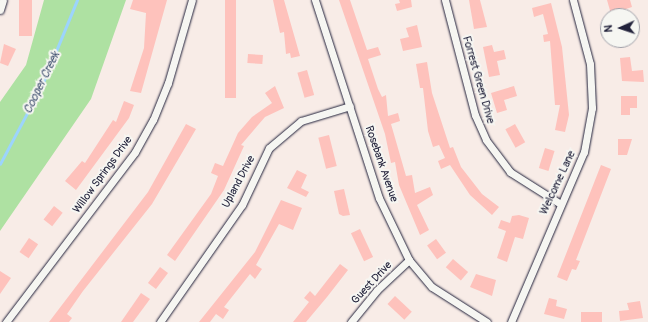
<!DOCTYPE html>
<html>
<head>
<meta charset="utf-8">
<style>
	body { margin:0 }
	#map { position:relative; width:648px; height:322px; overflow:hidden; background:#f8ece7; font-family:Pangolin,sans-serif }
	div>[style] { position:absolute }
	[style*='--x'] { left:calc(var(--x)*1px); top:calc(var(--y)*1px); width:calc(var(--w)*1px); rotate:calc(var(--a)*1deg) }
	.green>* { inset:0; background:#aee1a2 }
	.stream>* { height:2.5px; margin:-1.25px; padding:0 1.25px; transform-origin:1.25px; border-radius:1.25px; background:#9cd4fc }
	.building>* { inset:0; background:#fec2bc; transform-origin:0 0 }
	.roads { filter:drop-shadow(0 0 1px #22223b) drop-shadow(0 0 1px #22223b) }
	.street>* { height:7px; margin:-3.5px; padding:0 3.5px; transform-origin:3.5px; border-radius:3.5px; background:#f6f6f2 }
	span { translate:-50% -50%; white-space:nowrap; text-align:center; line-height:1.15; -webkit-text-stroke:4px #f6f6f2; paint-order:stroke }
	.street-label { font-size:11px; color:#22223b }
	.water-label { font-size:12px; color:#475775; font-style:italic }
	.north { position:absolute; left:600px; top:8px; width:40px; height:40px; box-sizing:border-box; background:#f6f6f2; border:1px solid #a1a1a9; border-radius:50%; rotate:267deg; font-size:11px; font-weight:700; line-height:16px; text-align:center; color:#22223b }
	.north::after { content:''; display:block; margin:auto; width:14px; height:18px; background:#22223b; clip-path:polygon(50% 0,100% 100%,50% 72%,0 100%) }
</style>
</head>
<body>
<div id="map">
	<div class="green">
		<div style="clip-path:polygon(44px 0,126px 0,91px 99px,0 231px,0 102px,26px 65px)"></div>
	</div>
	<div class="stream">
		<div style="--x:0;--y:164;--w:89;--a:-62"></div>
		<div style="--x:42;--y:85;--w:92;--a:-67.6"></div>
	</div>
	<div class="building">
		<div style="left:19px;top:0;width:13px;height:36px"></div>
		<div style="clip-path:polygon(133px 0,167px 0,141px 93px,130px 91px,144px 48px,146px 13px,130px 9px)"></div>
		<div style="left:225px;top:0;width:11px;height:98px"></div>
		<div style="clip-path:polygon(273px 0,284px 0,300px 56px,291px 58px,290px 53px,286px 54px,284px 32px,280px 33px)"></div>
		<div style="clip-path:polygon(339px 0,350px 0,367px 50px,378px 47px,381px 55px,368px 59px,378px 89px,382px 97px,386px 95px,388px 116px,398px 113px,400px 121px,391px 124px,406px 176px,412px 175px,415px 193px,430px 187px,433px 195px,417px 205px,429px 230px,420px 235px,399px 185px,395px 162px,391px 163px,385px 134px)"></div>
		<div style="clip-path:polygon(399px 0,411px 0,412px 7px,397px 11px,395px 4px,400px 3px)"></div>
		<div style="clip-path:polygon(469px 0,480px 0,487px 27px,474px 29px)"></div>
		<div style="clip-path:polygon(607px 0,630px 0,632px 7px,611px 14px)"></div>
		<div style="clip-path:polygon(551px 3px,562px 47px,569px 115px,565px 132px,555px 130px,560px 105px,555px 105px,550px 41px,544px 42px,543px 35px,548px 34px,543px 14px,534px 17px,532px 8px)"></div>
		<div style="clip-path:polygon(417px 25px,422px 47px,403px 51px,400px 39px,409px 37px,406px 28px)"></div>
		<div style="clip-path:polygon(4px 44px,16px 49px,8px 66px,0 63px)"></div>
		<div style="clip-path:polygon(492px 45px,494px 52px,504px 50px,506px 59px,497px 61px,500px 75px,489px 77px,483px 47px)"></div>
		<div style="left:248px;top:54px;width:15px;height:9px;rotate:4deg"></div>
		<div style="clip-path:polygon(630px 57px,632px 71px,643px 70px,644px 82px,622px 81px,620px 58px)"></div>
		<div style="clip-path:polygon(427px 62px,432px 93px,450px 148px,453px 147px,461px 167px,482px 194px,499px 207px,492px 215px,470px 195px,450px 165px,441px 169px,438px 161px,445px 158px,439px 145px,433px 147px,428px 131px,423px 88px,420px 88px,416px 64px)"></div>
		<div style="left:307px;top:70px;width:26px;height:10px;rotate:74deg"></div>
		<div style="clip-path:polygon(275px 86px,284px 108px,265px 117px,241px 145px,244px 146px,224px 190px,175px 261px,167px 255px,211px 194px,218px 176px,211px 173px,215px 163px,223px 166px,238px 133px,252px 117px,272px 103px,265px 93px)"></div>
		<div style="clip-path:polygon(514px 86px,517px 96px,504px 100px,507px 110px,497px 113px,491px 93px)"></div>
		<div style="clip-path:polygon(621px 96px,637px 96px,637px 108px,630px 108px,630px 115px,621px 115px)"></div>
		<div style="clip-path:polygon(124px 101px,134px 105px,129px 118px,76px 190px,65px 181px,82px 161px,85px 163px,113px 120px,116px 122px)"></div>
		<div style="clip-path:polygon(186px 124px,196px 129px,152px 204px,83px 291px,67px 314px,72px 318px,69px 322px,49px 322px,148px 192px)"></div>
		<div style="left:515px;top:124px;width:21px;height:11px;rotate:61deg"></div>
		<div style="left:329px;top:135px;width:32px;height:11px;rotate:76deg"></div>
		<div style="clip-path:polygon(618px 139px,632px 139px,627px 155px,618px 155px)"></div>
		<div style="left:545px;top:148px;width:10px;height:21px;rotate:17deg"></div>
		<div style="clip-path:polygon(601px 165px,611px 169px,576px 260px,580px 261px,576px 270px,572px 269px,567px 281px,557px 277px)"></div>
		<div style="clip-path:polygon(297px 170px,307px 175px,301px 188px,309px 192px,306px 197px,287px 188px)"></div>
		<div style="clip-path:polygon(344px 189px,350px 215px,343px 216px,339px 214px,334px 191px)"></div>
		<div style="clip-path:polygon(281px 200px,302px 208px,293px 230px,279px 224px,256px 265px,262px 269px,255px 279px,250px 274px,224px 307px,229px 310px,223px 319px,216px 314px,210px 322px,199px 322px,255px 252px)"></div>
		<div style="left:54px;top:206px;width:11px;height:17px;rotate:38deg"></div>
		<div style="clip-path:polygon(519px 215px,529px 218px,523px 239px,515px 237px,507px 262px,497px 258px,506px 231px,498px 228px,501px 220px,510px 223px,512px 216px)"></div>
		<div style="left:360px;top:229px;width:31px;height:10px;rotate:65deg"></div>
		<div style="left:29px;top:238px;width:11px;height:17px;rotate:34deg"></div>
		<div style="left:436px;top:239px;width:17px;height:11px;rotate:54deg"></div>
		<div style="left:453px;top:259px;width:20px;height:11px;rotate:41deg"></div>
		<div style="clip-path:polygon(340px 264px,348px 270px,327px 297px,306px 322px,293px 322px,309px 302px,304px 298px,310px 291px,315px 296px)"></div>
		<div style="left:160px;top:267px;width:10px;height:20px;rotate:37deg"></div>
		<div style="clip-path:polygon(0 271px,11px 278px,0 294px)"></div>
		<div style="clip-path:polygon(476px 274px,496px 280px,492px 296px,470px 287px)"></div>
		<div style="clip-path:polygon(141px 293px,150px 299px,133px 322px,121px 322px)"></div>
		<div style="left:395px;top:296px;width:23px;height:11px;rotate:43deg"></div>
		<div style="clip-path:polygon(549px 298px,557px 300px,556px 306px,567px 309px,564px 319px,544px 314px)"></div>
		<div style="clip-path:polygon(640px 301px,643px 318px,620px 321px,619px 311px,629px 310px,627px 303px)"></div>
		<div style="left:602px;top:312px;width:10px;height:21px;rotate:90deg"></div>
	</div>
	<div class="roads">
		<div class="street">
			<div style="--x:315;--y:0;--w:208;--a:72.1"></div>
			<div style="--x:379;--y:198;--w:69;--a:64.2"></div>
			<div style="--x:409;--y:260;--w:35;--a:50"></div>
			<div style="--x:432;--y:287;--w:65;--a:32.5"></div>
			<div style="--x:445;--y:0;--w:119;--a:75.4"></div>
			<div style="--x:475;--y:115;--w:27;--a:66"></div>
			<div style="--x:486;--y:140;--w:40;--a:53"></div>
			<div style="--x:510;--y:172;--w:58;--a:32.3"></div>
			<div style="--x:0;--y:10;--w:10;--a:-73"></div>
			<div style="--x:6;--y:322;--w:213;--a:-52.8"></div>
			<div style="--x:135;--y:152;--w:37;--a:-61"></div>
			<div style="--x:153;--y:120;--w:40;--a:-68"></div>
			<div style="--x:168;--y:83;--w:86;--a:-73.9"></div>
			<div style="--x:160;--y:322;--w:143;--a:-55"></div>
			<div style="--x:242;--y:205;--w:63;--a:-64.7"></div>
			<div style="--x:269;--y:148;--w:42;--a:-40.2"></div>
			<div style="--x:301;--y:121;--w:51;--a:-17"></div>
			<div style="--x:351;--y:322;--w:41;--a:-50.9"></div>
			<div style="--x:377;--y:290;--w:44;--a:-43.2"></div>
			<div style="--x:511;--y:322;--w:185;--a:-66.8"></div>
			<div style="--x:584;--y:152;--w:45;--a:-79.7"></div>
			<div style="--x:592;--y:108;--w:44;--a:-92.6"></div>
			<div style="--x:590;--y:64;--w:66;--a:-104.9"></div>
		</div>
	</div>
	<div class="street-label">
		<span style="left:478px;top:80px;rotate:74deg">Forrest Green Drive</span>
		<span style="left:381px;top:164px;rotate:71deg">Rosebank Avenue</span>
		<span style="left:103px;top:175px;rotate:-54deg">Willow Springs Drive</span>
		<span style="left:239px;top:182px;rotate:-62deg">Upland Drive</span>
		<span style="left:558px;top:183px;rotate:-65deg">Welcome Lane</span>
		<span style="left:372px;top:283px;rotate:-47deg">Guest Drive</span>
	</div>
	<div class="water-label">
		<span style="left:42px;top:83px;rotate:-64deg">Cooper Creek</span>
	</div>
	<div class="north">N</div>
</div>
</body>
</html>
